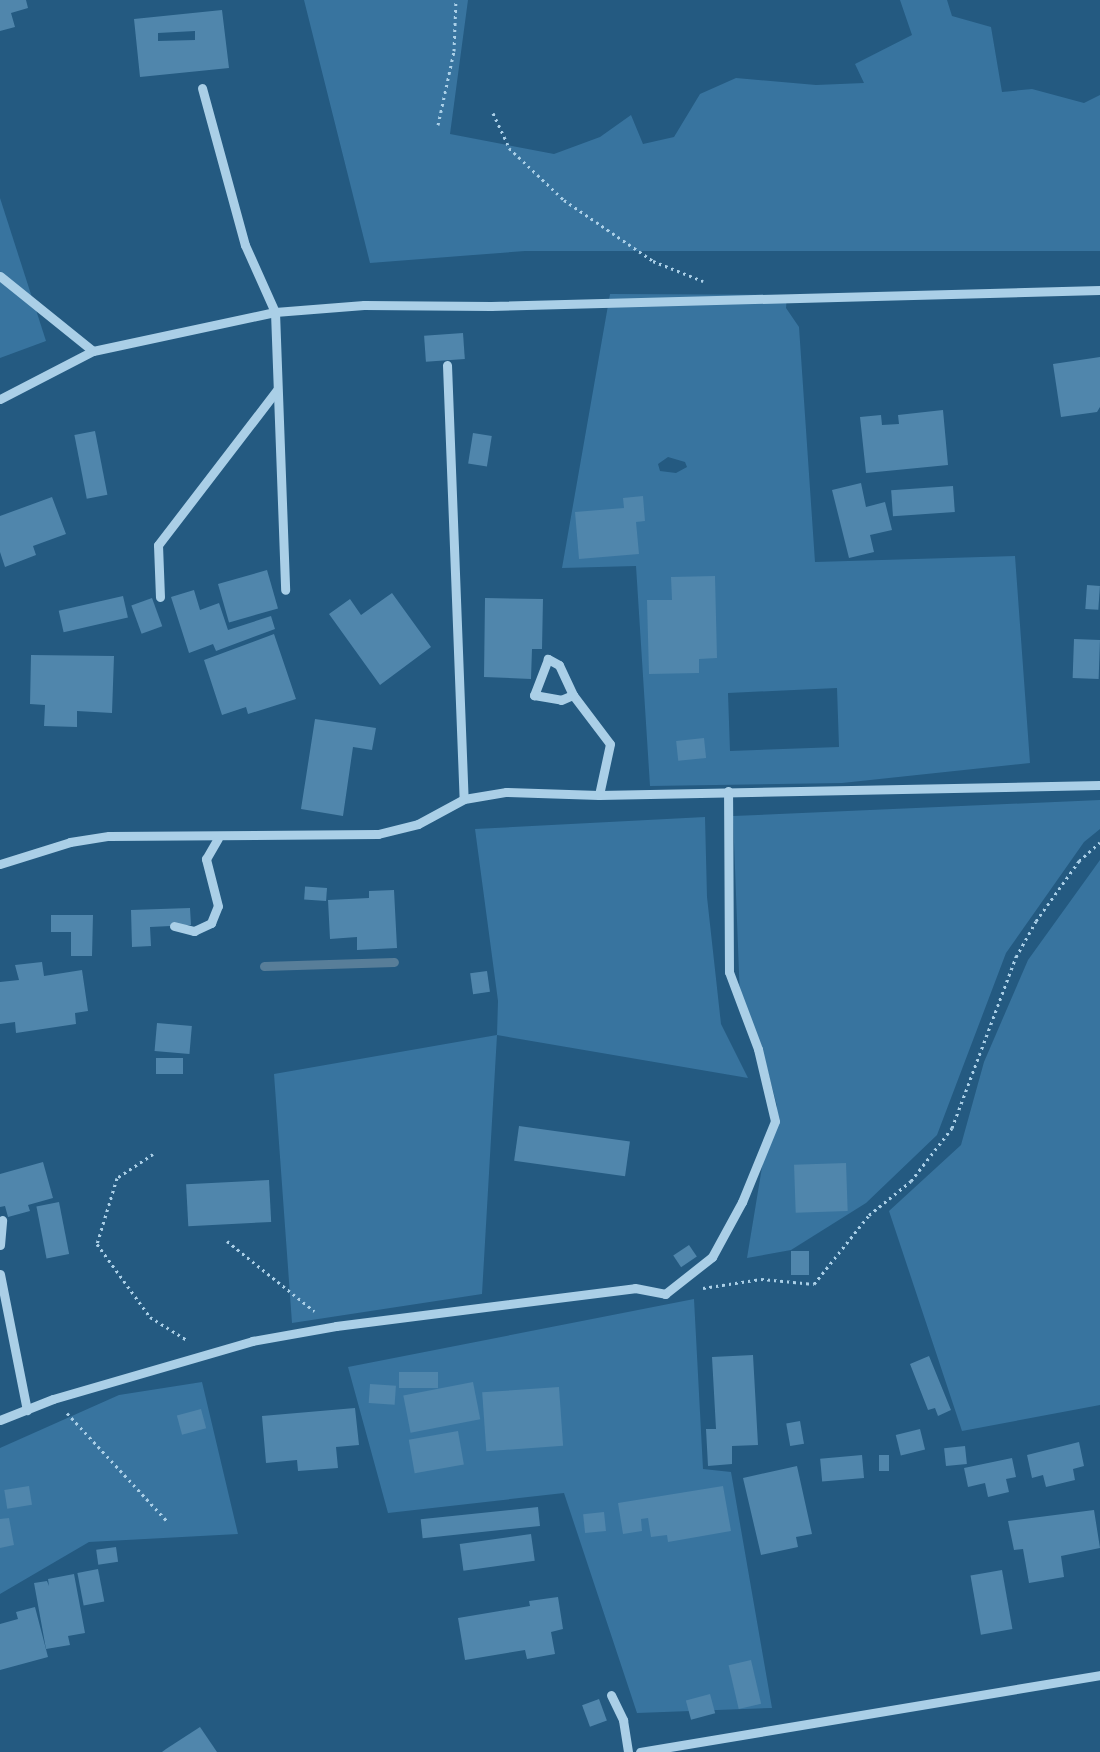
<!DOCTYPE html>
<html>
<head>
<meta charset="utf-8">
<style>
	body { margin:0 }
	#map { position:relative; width:1100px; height:1752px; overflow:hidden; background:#245a81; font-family:Figtree,sans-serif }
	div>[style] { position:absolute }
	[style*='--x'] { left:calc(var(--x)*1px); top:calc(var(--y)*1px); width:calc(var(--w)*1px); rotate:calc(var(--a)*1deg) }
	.green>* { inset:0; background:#38749f }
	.stream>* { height:9px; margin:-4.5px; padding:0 4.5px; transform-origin:4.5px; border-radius:4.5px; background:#587e99 }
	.building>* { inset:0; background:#5086ac; transform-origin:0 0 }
	.path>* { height:3px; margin-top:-1.5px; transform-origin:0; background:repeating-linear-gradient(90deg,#aacfe7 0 2.5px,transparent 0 6.5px) }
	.minor>* { height:9px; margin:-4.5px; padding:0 4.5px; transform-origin:4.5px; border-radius:4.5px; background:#aacfe7 }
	span { translate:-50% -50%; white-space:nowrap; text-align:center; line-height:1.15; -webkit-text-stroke:4px #245a81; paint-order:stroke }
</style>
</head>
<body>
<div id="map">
	<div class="green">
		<div style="clip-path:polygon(304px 0,468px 0,450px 134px,554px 154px,600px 137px,631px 115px,643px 144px,674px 137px,700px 94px,736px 78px,816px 85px,864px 83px,855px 64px,912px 35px,900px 0,947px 0,952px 16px,991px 27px,1002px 92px,1032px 89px,1084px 103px,1100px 95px,1100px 251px,525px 251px,370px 263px)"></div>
		<div style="clip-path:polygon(0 198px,46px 341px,0 358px)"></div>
		<div style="clip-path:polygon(evenodd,610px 294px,787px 295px,786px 308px,799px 327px,815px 562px,1015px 556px,1030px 763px,842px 783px,650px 786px,636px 566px,562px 568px,610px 294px,668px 457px,685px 462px,687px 467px,676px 473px,660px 471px,658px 464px,668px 457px,610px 294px,837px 688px,839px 747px,730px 751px,728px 693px,837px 688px)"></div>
		<div style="clip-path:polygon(1100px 800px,1100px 829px,1084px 842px,1006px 953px,937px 1135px,866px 1203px,791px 1250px,747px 1258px,762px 1167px,777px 1106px,761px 1045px,740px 999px,733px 816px)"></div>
		<div style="clip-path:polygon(705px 817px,707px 897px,721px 1024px,748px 1078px,497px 1035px,482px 1294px,292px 1323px,274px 1074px,497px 1035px,498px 1001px,475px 829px)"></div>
		<div style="clip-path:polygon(1100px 860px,1100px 1405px,962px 1431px,889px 1211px,961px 1145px,984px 1062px,1028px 960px)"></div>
		<div style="clip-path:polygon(694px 1299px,703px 1469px,731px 1472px,772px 1708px,637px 1713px,564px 1493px,388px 1513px,348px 1367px)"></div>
		<div style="clip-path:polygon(202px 1382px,238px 1534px,89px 1542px,0 1594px,0 1448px,119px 1395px)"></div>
	</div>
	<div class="stream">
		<div style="--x:264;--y:966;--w:130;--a:-1.8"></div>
	</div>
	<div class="building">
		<div style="clip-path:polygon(0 0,26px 0,28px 8px,11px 13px,15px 27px,0 31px)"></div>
		<div style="clip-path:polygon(evenodd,222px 10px,229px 68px,140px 77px,134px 19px,222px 10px,195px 31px,195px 40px,158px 41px,158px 33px,195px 31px)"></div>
		<div style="left:463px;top:333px;width:26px;height:39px;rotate:86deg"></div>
		<div style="clip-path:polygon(1100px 357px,1100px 407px,1097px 412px,1061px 417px,1053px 364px)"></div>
		<div style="clip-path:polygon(943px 410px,948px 465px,866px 473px,860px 417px,881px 415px,882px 425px,899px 424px,898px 415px)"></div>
		<div style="left:95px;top:431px;width:65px;height:21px;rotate:79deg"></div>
		<div style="left:473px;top:433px;width:19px;height:31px;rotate:9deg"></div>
		<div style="clip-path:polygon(861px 483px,866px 507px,885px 502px,892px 530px,870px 535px,874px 552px,849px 558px,832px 490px)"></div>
		<div style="left:953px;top:486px;width:26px;height:62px;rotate:86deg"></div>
		<div style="clip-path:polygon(643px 496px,645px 521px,636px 522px,639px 554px,579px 559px,575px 512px,624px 508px,623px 498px)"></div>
		<div style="clip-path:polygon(52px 497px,66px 534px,33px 546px,36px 555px,5px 567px,0 552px,0 516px)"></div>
		<div style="left:267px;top:570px;width:40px;height:51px;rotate:74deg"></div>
		<div style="clip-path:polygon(715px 576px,717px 658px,699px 659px,699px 673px,649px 674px,647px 600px,672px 600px,671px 577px)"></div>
		<div style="left:1087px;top:585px;width:13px;height:24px;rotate:4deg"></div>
		<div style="clip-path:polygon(194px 590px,200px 610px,219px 603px,228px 630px,271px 616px,275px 629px,216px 651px,213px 644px,189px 653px,171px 597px)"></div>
		<div style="clip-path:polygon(392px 593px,431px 647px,380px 685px,329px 614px,350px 599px,361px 615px)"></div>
		<div style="left:123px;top:596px;width:22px;height:66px;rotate:77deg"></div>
		<div style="left:152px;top:598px;width:30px;height:22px;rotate:70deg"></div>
		<div style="clip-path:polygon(485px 598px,543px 599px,542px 649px,532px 649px,531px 679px,484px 677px)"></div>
		<div style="clip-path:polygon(274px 634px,296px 699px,248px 714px,246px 707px,222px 715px,204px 660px)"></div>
		<div style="left:1074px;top:639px;width:26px;height:39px;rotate:2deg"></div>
		<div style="clip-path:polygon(31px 655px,114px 656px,112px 713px,77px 711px,77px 727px,44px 726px,45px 705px,30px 704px)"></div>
		<div style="clip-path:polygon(315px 719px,376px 728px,372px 750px,353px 747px,343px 816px,301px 809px)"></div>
		<div style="left:704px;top:738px;width:20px;height:28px;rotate:84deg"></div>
		<div style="left:327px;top:888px;width:13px;height:22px;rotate:94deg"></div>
		<div style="clip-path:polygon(394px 890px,397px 948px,357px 950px,357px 937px,330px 939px,328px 900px,369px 898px,369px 891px)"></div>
		<div style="clip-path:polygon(190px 908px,191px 925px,150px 927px,151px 946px,132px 947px,131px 910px)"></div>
		<div style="clip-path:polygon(51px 915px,93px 915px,92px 956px,71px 956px,71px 932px,51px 932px)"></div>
		<div style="clip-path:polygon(42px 962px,44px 976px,82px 970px,88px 1011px,75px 1013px,76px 1024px,16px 1033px,15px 1022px,0 1024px,0 982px,19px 980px,15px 965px)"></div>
		<div style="left:487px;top:971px;width:21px;height:17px;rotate:82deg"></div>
		<div style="left:157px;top:1023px;width:35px;height:28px;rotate:5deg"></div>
		<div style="left:156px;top:1058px;width:27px;height:16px"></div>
		<div style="left:519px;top:1126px;width:112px;height:35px;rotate:8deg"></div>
		<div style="clip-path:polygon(43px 1162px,53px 1198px,28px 1205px,30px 1211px,8px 1217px,5px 1206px,0 1207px,0 1174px)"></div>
		<div style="left:846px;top:1163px;width:48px;height:52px;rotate:88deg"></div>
		<div style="left:269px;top:1180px;width:42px;height:83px;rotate:87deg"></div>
		<div style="left:59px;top:1202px;width:53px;height:23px;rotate:79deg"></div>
		<div style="left:689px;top:1245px;width:14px;height:19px;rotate:56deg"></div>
		<div style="left:791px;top:1251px;width:18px;height:24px"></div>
		<div style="clip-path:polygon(753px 1355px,758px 1445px,732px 1446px,732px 1464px,708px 1466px,706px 1429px,716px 1429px,712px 1357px)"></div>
		<div style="clip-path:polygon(929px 1356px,951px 1410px,938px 1416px,935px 1408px,928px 1410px,910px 1364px)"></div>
		<div style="left:399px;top:1372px;width:39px;height:16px"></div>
		<div style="left:473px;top:1382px;width:38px;height:71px;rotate:79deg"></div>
		<div style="left:370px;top:1384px;width:26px;height:19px;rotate:4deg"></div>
		<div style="left:559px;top:1387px;width:59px;height:77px;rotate:86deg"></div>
		<div style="clip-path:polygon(355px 1408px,359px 1445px,336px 1447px,338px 1468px,298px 1471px,297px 1460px,266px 1463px,262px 1416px)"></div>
		<div style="left:201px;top:1409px;width:20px;height:25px;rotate:75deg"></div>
		<div style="left:800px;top:1421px;width:23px;height:14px;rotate:80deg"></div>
		<div style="left:920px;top:1429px;width:21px;height:25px;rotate:76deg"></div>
		<div style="left:458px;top:1431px;width:34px;height:50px;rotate:80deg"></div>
		<div style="clip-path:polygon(1079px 1442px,1084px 1466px,1073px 1469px,1075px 1480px,1046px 1487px,1043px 1475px,1032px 1478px,1027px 1455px)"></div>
		<div style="left:965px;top:1446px;width:18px;height:21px;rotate:84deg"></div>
		<div style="left:862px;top:1455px;width:23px;height:42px;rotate:85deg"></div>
		<div style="left:879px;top:1455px;width:10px;height:16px"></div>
		<div style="clip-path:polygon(1012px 1458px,1016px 1477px,1006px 1479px,1009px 1492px,988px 1497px,985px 1483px,968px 1487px,964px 1468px)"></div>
		<div style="clip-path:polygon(797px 1466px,812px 1534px,796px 1537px,798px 1547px,761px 1555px,743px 1478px)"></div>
		<div style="left:29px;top:1486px;width:19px;height:25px;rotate:81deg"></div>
		<div style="clip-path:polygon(723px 1486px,731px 1531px,668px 1542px,667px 1535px,651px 1537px,648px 1518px,641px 1519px,642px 1531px,623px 1534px,618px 1503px)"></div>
		<div style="left:538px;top:1507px;width:19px;height:118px;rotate:84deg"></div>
		<div style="clip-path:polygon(1094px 1510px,1100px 1548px,1061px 1556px,1064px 1577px,1029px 1583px,1023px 1549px,1014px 1550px,1008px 1521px)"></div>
		<div style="left:604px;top:1512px;width:19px;height:21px;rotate:84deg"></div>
		<div style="clip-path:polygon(9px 1518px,14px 1545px,0 1548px,0 1519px)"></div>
		<div style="left:531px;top:1534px;width:27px;height:72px;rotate:82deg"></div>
		<div style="left:116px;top:1547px;width:15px;height:20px;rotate:82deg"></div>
		<div style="left:98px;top:1569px;width:33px;height:21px;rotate:79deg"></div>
		<div style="left:1002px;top:1570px;width:60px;height:32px;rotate:80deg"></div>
		<div style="clip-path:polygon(74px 1574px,85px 1633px,68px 1636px,70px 1645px,46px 1649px,34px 1583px,47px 1581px,49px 1586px,48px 1579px)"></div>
		<div style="clip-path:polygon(558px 1597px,563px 1629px,551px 1632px,555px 1654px,527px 1659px,525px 1650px,465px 1660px,458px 1618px,530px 1606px,529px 1601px)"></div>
		<div style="clip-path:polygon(35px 1607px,48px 1657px,0 1670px,0 1624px,18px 1619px,16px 1612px)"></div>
		<div style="left:751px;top:1660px;width:45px;height:23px;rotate:77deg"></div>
		<div style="left:710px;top:1694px;width:20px;height:25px;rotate:75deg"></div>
		<div style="left:599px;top:1699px;width:23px;height:18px;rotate:70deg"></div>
		<div style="clip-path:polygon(200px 1727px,217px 1752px,162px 1752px,166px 1749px)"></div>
	</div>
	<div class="path">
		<div style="--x:493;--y:113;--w:38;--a:65"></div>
		<div style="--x:509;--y:148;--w:76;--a:43.4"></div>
		<div style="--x:564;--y:200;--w:108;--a:34.4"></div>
		<div style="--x:653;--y:261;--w:54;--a:21.8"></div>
		<div style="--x:438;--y:125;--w:76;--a:-77.8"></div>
		<div style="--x:454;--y:51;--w:51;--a:-87.8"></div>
		<div style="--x:153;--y:1154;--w:43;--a:146.3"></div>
		<div style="--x:117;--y:1178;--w:69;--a:106.9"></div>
		<div style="--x:97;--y:1244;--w:90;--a:54"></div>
		<div style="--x:150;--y:1317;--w:44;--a:31.9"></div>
		<div style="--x:227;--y:1241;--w:112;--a:38.8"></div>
		<div style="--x:703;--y:1288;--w:59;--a:-8.8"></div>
		<div style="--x:761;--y:1279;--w:53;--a:5.4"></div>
		<div style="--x:814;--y:1284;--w:88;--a:-51.4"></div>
		<div style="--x:869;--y:1215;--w:54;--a:-39"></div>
		<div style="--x:911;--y:1181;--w:67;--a:-52.3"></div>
		<div style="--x:952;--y:1128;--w:183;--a:-69.5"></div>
		<div style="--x:1016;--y:957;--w:41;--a:-60.9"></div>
		<div style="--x:1036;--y:921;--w:74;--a:-54.4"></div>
		<div style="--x:1079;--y:861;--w:28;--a:-42"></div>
		<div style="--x:67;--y:1413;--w:146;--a:47.2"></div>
	</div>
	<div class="minor">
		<div style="--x:202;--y:88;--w:163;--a:74.7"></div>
		<div style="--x:245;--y:245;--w:73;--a:65.9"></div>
		<div style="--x:275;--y:312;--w:278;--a:87.9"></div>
		<div style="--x:0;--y:276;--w:119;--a:38.9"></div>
		<div style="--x:447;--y:365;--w:434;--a:87.8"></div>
		<div style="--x:0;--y:399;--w:105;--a:-27.3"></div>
		<div style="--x:93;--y:351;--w:186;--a:-12.1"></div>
		<div style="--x:275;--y:312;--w:89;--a:-4.5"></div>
		<div style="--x:364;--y:305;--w:127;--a:0.5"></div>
		<div style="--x:491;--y:306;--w:609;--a:-1.5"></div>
		<div style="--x:160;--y:597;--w:52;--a:-92.2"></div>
		<div style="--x:158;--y:545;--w:195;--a:-52.5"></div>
		<div style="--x:573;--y:695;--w:33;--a:-115"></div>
		<div style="--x:559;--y:665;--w:13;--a:-151"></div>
		<div style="--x:548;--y:659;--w:39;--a:111"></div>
		<div style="--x:534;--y:695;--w:27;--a:10"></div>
		<div style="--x:561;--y:700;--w:13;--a:-23"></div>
		<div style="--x:573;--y:695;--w:61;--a:52.9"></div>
		<div style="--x:610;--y:744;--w:52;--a:102.2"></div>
		<div style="--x:0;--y:864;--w:73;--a:-17.4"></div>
		<div style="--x:70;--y:842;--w:39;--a:-9"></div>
		<div style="--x:109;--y:836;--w:269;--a:-0.4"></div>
		<div style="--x:378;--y:834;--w:41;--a:-14"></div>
		<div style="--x:418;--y:824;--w:52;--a:-28.5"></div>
		<div style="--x:464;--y:799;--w:43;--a:-9.5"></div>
		<div style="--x:506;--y:792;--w:93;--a:1.8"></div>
		<div style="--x:599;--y:795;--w:501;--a:-1.14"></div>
		<div style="--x:174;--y:926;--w:21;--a:14"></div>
		<div style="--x:194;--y:931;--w:19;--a:-25"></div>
		<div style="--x:211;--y:923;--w:18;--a:-68"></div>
		<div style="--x:218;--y:906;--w:49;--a:-104.3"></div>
		<div style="--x:206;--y:859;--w:24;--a:-60"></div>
		<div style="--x:0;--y:1245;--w:25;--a:-85"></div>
		<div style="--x:0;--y:1274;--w:139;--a:78.8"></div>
		<div style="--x:0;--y:1420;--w:57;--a:-21.6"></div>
		<div style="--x:53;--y:1399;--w:207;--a:-16.2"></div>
		<div style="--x:252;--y:1341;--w:85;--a:-10.1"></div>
		<div style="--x:336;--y:1326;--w:301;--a:-7.2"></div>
		<div style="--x:635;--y:1288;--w:31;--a:11"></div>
		<div style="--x:665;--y:1294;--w:60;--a:-38.2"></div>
		<div style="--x:712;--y:1257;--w:63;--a:-61.4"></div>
		<div style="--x:742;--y:1202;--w:87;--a:-67.8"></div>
		<div style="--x:775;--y:1121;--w:74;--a:-103.3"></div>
		<div style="--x:758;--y:1049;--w:82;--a:-110.6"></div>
		<div style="--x:729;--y:972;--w:181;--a:-90.3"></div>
		<div style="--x:611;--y:1695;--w:28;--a:64"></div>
		<div style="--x:623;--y:1720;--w:32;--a:81"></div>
		<div style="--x:640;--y:1752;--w:466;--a:-9.5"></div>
	</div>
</div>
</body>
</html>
